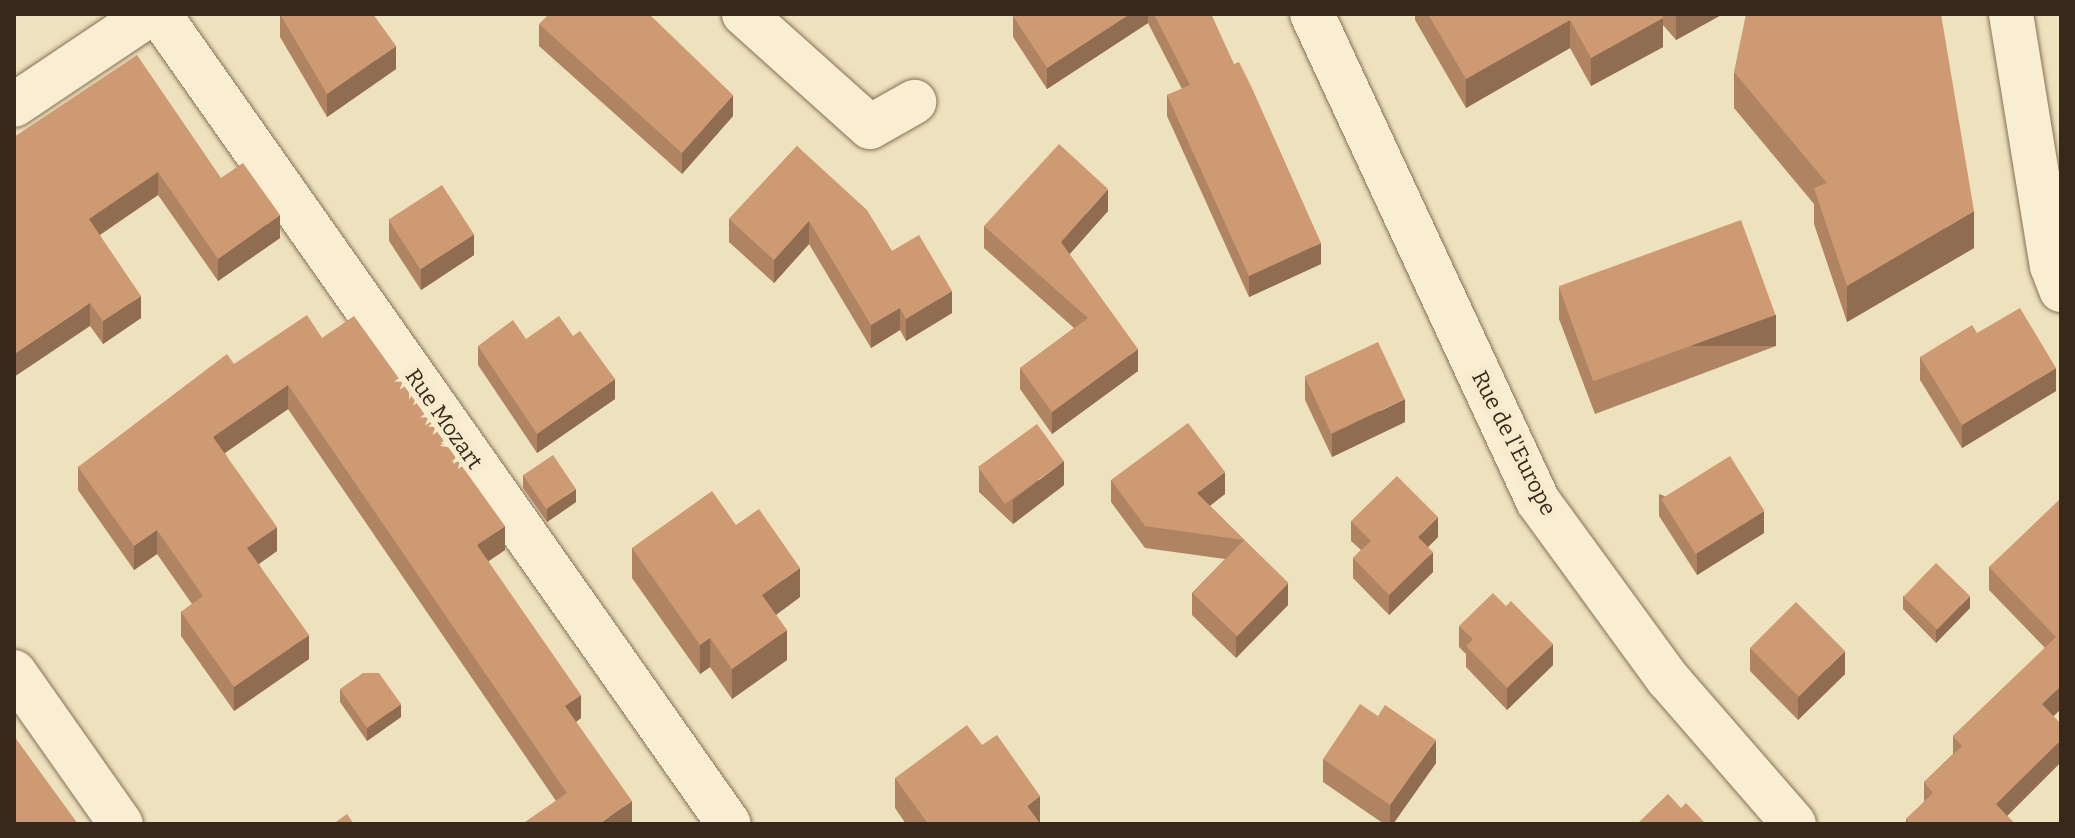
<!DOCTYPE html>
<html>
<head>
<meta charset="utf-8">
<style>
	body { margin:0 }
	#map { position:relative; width:2075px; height:838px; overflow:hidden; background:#eee1be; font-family:Bitter,serif }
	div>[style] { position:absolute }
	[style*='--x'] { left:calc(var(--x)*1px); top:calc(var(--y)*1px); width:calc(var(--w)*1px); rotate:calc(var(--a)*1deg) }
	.roads { filter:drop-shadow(0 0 2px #877156) drop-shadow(0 0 2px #877156) }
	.minor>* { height:44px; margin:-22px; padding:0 22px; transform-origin:22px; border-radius:22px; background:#f9eed1 }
	.wall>* { inset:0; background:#b08463 }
	.shaded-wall>* { inset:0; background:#906c50; transform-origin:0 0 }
	.building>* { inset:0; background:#cd9a73; transform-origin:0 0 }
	span { translate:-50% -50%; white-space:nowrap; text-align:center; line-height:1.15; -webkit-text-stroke:8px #f6ebcd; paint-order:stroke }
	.street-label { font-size:22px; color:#36281b }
	.frame { position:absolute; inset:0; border:16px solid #36281b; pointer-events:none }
</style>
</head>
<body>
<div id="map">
	<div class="roads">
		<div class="minor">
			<div style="--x:159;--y:14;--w:990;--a:54.87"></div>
			<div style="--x:744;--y:14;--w:169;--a:41.9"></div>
			<div style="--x:870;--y:127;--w:51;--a:-29.6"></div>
			<div style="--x:1312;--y:14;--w:537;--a:65.11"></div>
			<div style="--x:1538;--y:501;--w:220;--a:53.9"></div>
			<div style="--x:1668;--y:679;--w:192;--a:49"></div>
			<div style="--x:2011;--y:14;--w:255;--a:80.8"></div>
			<div style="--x:2052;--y:266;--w:26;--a:69"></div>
			<div style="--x:14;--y:105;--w:164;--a:-33.8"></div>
			<div style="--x:14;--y:672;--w:186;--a:54.9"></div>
		</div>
	</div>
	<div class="wall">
		<div style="clip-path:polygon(280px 14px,396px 69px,327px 117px,280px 37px)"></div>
		<div style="clip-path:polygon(1016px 14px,1211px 14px,1321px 264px,1249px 297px,1167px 116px,1167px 95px,1182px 89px,1148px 23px,1047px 89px,1013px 37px,1013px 16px)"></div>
		<div style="clip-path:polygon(1415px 14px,1723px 14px,1676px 40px,1663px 25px,1663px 47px,1591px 86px,1570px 48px,1466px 108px,1415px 20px)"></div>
		<div style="clip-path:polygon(539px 24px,733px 116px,682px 174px,539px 46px)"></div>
		<div style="clip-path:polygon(1734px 72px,1974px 248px,1847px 322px,1814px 224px,1814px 204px,1734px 108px)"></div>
		<div style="clip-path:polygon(14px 137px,221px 178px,280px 238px,218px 281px,158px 195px,100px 235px,141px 318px,103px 344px,90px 326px)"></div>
		<div style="clip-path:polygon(797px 146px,892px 251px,952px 313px,906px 341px,900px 330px,871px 348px,809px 244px,774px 283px,729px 242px,729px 219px)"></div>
		<div style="clip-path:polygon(1108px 211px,1069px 254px,1138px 371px,1052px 434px,1020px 389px,1020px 368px,1074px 328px,984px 248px,984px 226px)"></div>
		<div style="clip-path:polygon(389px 220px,474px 255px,421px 290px,389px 241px)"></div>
		<div style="clip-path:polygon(1559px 288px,1776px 346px,1595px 414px,1559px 319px)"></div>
		<div style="clip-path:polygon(1977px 333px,2056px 391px,1962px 448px,1920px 380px,1920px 357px)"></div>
		<div style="clip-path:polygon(322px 338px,505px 550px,488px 561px,581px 718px,576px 722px,632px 824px,556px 801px,288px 409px,225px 453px,277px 551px,259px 564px,309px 659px,234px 711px,181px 636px,181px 612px,192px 604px,157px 554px,134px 570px,78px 490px,78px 467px,234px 364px)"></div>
		<div style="clip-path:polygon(478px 346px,615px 399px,537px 453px,478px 365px)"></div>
		<div style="clip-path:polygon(1305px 377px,1405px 422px,1332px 457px,1305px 400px)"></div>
		<div style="clip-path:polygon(979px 468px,1064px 485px,1013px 524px,979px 492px)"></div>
		<div style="clip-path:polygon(523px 475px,576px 502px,547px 522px,523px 488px)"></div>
		<div style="clip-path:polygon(1111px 480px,1225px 494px,1210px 506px,1288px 583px,1288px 605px,1236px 658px,1192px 615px,1192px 593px,1225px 559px,1145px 548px,1111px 502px)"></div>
		<div style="clip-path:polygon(1659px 494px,1764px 533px,1697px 575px,1659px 516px)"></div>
		<div style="clip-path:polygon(2061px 502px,2061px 709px,2053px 716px,2061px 762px,2007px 816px,2015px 824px,1906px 824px,1906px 819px,1924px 802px,1924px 782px,1953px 754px,1953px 736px,2045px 648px,1989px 590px,1989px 567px)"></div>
		<div style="clip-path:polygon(1351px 521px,1438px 537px,1428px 547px,1433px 572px,1389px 615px,1353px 578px,1353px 558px,1361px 550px,1351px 541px)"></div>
		<div style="clip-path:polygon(736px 525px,800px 597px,776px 615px,787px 660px,732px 699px,710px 667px,700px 674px,632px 578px,632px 548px)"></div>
		<div style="clip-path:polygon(1903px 596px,1970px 608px,1936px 643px,1903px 609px)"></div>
		<div style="clip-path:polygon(1459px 626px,1553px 665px,1507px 710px,1466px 667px,1466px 654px,1459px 647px)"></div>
		<div style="clip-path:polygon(1750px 648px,1845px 674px,1798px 720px,1750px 671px)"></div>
		<div style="clip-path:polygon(340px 689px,401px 717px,367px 741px,340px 702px)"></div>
		<div style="clip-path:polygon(1323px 759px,1436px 763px,1393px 824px,1384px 824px,1323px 782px)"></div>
		<div style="clip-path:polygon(895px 778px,1040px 824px,906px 824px,895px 808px)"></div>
	</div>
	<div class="shaded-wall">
		<div style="clip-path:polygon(1130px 14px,1148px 14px,1148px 23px,1047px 89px,1047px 68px)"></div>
		<div style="clip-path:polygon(1676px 14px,1723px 14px,1676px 40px)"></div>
		<div style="clip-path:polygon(1663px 18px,1663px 47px,1591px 86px,1591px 58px)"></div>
		<div style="clip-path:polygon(1570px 20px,1570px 48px,1466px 108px,1466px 79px)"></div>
		<div style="clip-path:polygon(396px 46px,396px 69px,327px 117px,327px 94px)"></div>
		<div style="clip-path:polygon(733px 95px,733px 116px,682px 174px,682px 153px)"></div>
		<div style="clip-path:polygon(158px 172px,158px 195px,89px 242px,89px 219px)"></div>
		<div style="clip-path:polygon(1108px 189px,1108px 211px,1061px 264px,1061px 242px)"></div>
		<div style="clip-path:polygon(1974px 211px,1974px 248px,1847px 322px,1847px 286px)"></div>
		<div style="clip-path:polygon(280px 215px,280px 238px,218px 281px,218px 259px)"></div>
		<div style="clip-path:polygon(809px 221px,809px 244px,774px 283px,774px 260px)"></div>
		<div style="clip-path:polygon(474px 234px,474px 255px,421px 290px,421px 269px)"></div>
		<div style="clip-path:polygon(1321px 243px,1321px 264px,1249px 297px,1249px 276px)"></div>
		<div style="clip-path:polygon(952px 291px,952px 313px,906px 341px,906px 319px)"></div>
		<div style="clip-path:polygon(141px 296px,141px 318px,103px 344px,103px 321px)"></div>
		<div style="clip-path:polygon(90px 303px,90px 326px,14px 377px,14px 354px)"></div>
		<div style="clip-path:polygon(900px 308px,900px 330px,871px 348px,871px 325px)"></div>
		<div style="left:1776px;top:315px;width:31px;height:193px;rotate:90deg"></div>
		<div style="clip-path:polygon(1138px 349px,1138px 371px,1052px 434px,1052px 412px)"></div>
		<div style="clip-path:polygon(2056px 368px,2056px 391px,1962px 448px,1962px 425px)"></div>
		<div style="clip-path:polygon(615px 379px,615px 399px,537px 453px,537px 434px)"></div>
		<div style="clip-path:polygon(288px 385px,288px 409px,213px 461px,213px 437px)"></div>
		<div style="clip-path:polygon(1405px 399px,1405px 422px,1332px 457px,1332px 434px)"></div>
		<div style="clip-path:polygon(1064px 461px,1064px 485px,1013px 524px,1013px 500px)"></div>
		<div style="clip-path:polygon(1225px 472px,1225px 494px,1197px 515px,1197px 493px)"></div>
		<div style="clip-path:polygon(576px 489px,576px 502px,547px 522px,547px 509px)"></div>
		<div style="clip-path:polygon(1764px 511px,1764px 533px,1697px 575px,1697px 553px)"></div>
		<div style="clip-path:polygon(1438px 517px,1438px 537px,1418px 557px,1418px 537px)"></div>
		<div style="clip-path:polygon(505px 526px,505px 550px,477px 569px,477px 545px)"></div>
		<div style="clip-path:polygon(277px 527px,277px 551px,247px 572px,247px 548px)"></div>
		<div style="clip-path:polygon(157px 530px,157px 554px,134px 570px,134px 546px)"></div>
		<div style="clip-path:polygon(1433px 552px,1433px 572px,1389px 615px,1389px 595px)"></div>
		<div style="clip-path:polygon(800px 568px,800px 597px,762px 625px,762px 595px)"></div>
		<div style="clip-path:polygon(1288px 583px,1288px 605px,1236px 658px,1236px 636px)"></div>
		<div style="clip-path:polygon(1970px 596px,1970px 608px,1936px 643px,1936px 630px)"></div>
		<div style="clip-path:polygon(787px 630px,787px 660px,732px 699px,732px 669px)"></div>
		<div style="clip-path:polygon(309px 635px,309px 659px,234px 711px,234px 687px)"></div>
		<div style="clip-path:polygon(710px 638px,710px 667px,700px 674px,700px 645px)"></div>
		<div style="clip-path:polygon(1553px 644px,1553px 665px,1507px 710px,1507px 688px)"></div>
		<div style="clip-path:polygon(1845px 651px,1845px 674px,1798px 720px,1798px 697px)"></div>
		<div style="clip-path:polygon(2061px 686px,2061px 709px,2042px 727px,2042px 704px)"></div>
		<div style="clip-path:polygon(581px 695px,581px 718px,565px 730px,565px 706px)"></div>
		<div style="clip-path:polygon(401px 704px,401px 717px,367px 741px,367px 728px)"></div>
		<div style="clip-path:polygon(1436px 740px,1436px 763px,1393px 824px,1390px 824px,1390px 805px)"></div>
		<div style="clip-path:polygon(2061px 740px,2061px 762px,1999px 824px,1996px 804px)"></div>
		<div style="clip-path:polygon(1040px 796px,1040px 824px,1027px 806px)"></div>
		<div style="clip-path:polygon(632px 801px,632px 824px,599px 824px)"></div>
	</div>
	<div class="building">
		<div style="clip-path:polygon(280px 14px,373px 14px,396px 46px,327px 94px)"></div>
		<div style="clip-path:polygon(549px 14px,649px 14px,733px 95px,682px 153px,539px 24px)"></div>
		<div style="clip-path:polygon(1016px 14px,1130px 14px,1047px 68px,1013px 16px)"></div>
		<div style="clip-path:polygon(1154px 14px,1211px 14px,1234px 64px,1239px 62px,1251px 86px,1321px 243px,1249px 276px,1167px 95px,1190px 85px)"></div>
		<div style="clip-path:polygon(1428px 14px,1662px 14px,1663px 18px,1591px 58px,1570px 20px,1466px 79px)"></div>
		<div style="clip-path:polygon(1746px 14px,1941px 14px,1974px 211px,1847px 286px,1814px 188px,1827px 183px,1734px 72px)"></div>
		<div style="clip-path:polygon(137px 55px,221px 178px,243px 163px,280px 215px,218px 259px,158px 172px,89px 219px,141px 296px,103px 321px,90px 303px,14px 354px,14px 137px)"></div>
		<div style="clip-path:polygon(1059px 144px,1108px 189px,1061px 242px,1138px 349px,1052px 412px,1020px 368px,1088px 318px,984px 226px)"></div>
		<div style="clip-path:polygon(797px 146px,867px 210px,892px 251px,919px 235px,952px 291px,906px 319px,900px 308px,871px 325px,809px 221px,774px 260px,729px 219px)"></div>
		<div style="left:442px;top:185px;width:59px;height:64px;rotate:57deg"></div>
		<div style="left:1741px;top:220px;width:101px;height:194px;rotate:70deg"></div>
		<div style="clip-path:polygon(2020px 308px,2056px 368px,1962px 425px,1920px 357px,1972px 325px,1977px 333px)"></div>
		<div style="clip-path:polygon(307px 315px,322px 338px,354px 316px,505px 526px,477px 545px,581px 695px,565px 706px,632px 801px,599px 824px,522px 824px,567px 793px,288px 385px,213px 437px,277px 527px,247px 548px,309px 635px,234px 687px,181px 612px,203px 596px,157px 530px,134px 546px,78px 467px,227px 354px,234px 364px)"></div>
		<div style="clip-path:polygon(559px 316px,573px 336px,580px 331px,615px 379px,537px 434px,478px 346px,513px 320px,526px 339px)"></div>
		<div style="left:1378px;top:342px;width:63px;height:81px;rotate:65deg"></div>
		<div style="clip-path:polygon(1188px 423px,1225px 472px,1197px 493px,1244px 540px,1145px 526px,1111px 480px)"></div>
		<div style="left:1037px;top:424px;width:46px;height:73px;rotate:54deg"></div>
		<div style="left:553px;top:455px;width:41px;height:36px;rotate:56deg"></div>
		<div style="left:1730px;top:456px;width:65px;height:81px;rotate:58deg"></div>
		<div style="clip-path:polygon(1397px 476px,1438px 517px,1418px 537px,1433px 552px,1389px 595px,1353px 558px,1371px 541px,1351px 521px)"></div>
		<div style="clip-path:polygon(712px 491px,736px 525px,759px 509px,800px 568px,762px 595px,787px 630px,732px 669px,710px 638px,700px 645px,632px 548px)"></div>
		<div style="clip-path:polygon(2059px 500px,2061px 502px,2061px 686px,2042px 704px,2061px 724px,2061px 740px,1996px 804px,2015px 824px,1911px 824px,1906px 819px,1933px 793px,1924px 782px,1962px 746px,1953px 736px,2056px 637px,1989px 567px)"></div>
		<div style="left:1244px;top:540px;width:62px;height:74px;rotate:44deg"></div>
		<div style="left:1936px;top:563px;width:47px;height:47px;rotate:44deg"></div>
		<div style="clip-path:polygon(1493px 593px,1506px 606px,1511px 601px,1553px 644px,1507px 688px,1466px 646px,1473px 639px,1459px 626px)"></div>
		<div style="left:1796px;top:602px;width:69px;height:65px;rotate:45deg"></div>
		<div style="clip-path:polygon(363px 673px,379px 673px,401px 704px,367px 728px,340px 689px)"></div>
		<div style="clip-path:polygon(1360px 704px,1378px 716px,1385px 705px,1436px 740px,1390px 805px,1323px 759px)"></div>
		<div style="clip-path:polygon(967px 725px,982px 745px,997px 735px,1040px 796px,1027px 806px,1040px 824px,928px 824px,895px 778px)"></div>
		<div style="clip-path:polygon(14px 736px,78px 824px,14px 824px)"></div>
		<div style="clip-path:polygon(1668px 794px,1681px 808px,1686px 803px,1706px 824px,1639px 824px,1638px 823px)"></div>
		<div style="clip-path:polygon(347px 814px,354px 824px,333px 824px)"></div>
	</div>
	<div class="street-label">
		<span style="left:444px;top:419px;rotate:55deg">Rue Mozart</span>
		<span style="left:1514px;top:443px;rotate:63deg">Rue de l'Europe</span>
	</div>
	<div class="frame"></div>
</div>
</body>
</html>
